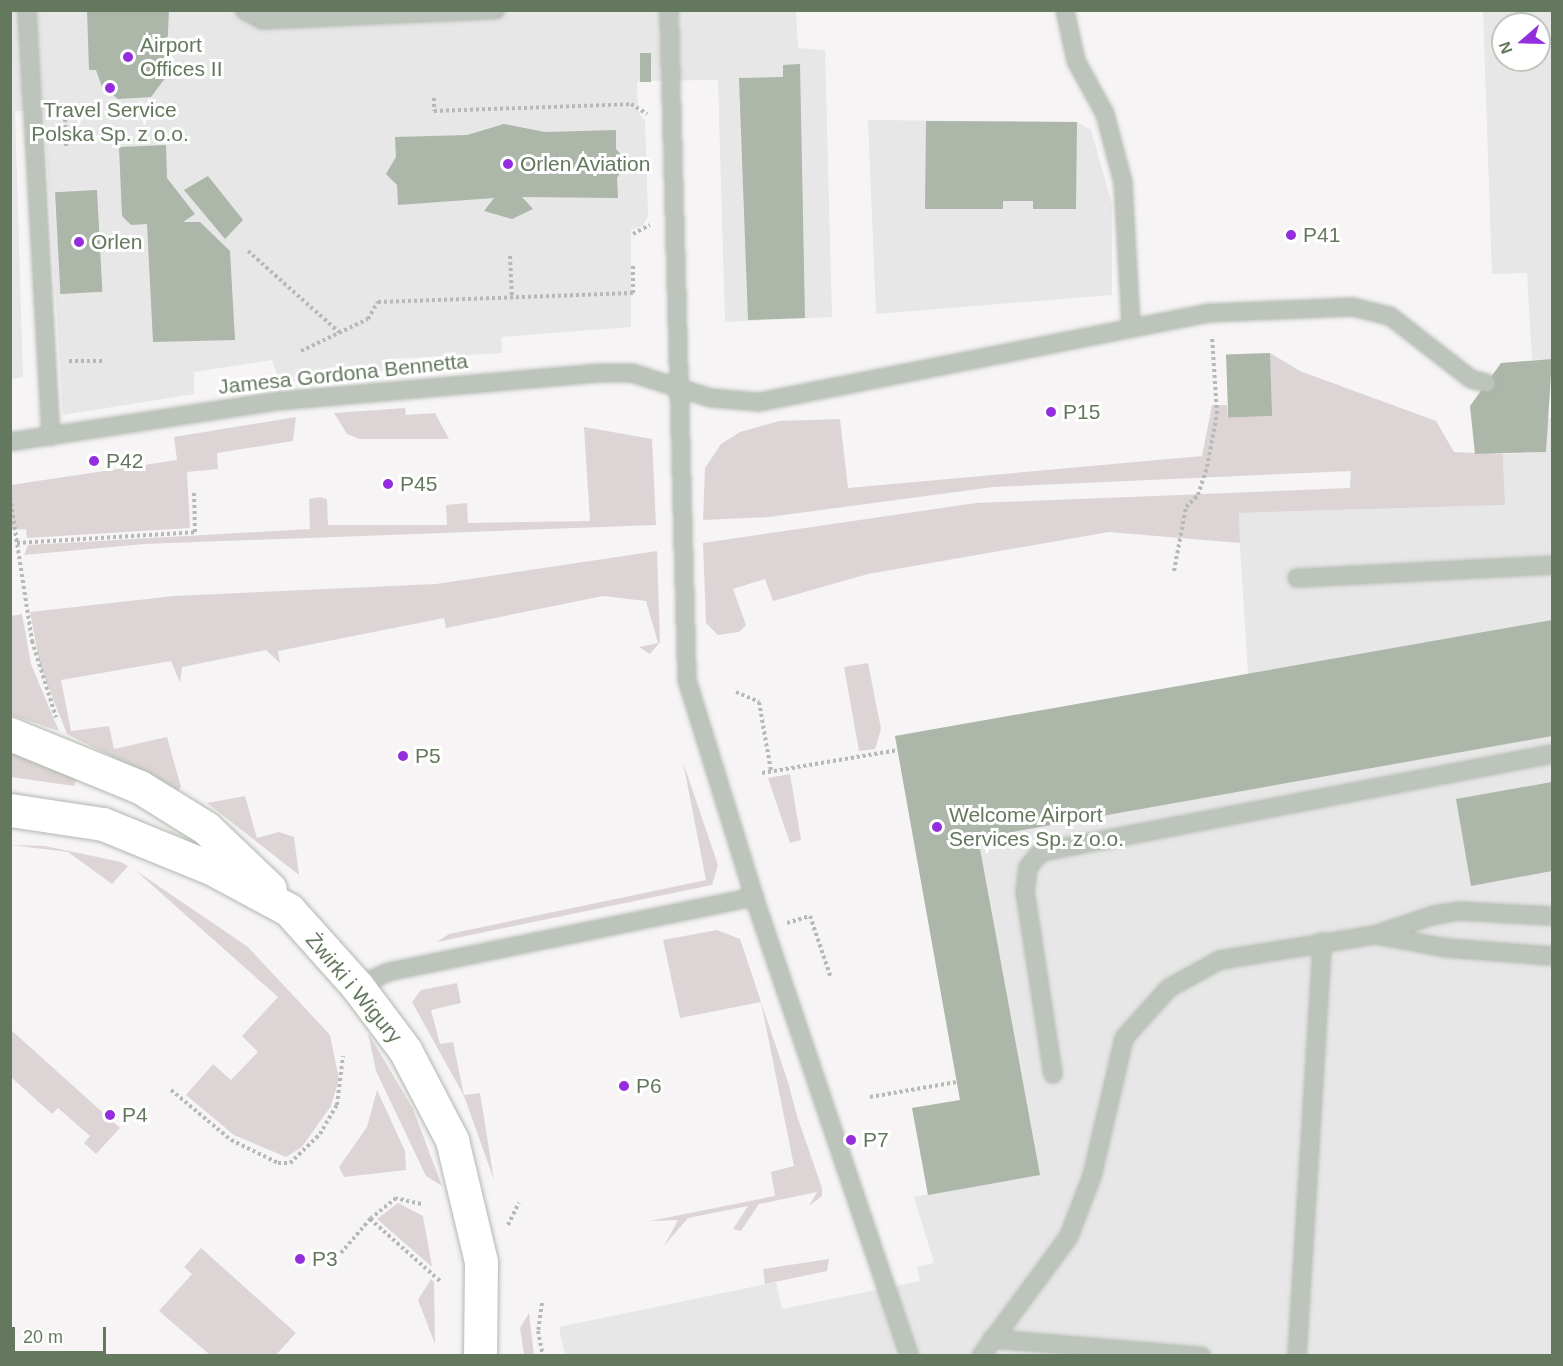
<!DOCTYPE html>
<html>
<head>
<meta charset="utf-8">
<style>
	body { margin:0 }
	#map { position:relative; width:1563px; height:1366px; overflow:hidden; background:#f7f4f6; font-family:Helvetica,sans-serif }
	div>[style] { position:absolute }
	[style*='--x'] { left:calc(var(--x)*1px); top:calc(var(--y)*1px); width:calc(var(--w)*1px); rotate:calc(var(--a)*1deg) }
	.built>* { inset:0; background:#e7e7e7 }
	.green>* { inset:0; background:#ddd5d5 }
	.building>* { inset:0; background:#acb6a9; transform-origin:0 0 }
	.path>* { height:4px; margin-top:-2px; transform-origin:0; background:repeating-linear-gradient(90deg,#b5bbb4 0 3px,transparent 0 6px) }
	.roads { filter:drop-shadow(0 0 2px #b0b9ae) drop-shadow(0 0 2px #b0b9ae) }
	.lane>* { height:16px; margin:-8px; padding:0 8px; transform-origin:8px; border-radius:8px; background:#bdc4bb }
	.secondary>* { height:33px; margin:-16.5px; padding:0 16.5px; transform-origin:16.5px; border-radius:16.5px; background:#fff }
	.dots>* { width:16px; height:16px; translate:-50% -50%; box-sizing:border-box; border:3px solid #fff; border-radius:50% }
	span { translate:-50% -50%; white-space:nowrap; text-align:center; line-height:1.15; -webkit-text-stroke:6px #fff; paint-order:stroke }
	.poi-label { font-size:21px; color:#64785e }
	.left { translate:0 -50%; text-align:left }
	.street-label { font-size:21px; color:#64785e }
	.frame { position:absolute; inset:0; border:12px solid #64785e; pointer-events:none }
	.north { position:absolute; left:1491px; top:12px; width:60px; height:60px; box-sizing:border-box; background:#fff; border:2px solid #c1c9bf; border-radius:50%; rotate:250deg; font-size:16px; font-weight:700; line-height:24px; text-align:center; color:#64785e }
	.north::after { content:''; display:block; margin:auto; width:21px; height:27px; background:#932ddd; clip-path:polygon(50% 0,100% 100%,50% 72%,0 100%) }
	.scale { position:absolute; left:12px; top:1327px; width:94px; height:27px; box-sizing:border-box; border:3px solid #64785e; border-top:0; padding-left:8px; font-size:18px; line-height:21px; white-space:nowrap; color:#64785e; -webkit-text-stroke:4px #fff; paint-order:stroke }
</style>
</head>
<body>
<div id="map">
	<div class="built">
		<div style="clip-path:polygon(796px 10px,798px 48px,825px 50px,832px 317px,725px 322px,718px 80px,637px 81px,638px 111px,645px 121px,648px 216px,643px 226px,631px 230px,631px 327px,501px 337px,502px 353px,390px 359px,390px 370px,280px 384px,272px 360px,194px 372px,194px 394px,63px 415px,44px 109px,15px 111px,23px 377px,11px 379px,11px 11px)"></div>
		<div style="clip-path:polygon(evenodd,1483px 11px,1552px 11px,1552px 359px,1532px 360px,1527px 273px,1492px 274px,1483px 11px,1503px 24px,1539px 24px,1539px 60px,1503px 60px,1503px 24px)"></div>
		<div style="clip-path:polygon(868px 120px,1077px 122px,1091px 130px,1112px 204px,1112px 295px,876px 314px)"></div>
		<div style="clip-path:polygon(1545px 418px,1552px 418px,1552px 1355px,565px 1356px,559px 1327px,776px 1282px,782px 1309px,920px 1281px,917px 1267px,934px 1263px,914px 1197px,928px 1194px,912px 1108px,960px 1100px,895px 736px,1248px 674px,1238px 513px,1505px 505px,1503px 454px,1546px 452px)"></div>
	</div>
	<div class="green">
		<div style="clip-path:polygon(1270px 353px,1300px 371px,1436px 421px,1454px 452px,1503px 454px,1505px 505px,1239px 513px,1240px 543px,1109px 532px,868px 574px,773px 601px,765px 579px,733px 589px,746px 625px,739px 632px,718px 635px,706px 623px,703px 543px,976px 503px,1350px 488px,1351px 471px,993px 487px,769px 517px,703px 520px,705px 468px,721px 444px,740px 432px,779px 421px,840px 419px,848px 488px,1202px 456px,1212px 405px,1227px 405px,1228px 417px,1272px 416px)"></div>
		<div style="clip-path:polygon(405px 408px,406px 415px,435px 413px,449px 439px,360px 439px,347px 434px,334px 413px)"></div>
		<div style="clip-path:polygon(296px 417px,293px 441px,217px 453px,218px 469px,187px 472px,190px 528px,27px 538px,26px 529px,11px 530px,11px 485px,177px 460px,174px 437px)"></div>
		<div style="clip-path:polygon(584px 427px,652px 439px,656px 525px,145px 544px,24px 555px,28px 545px,310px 529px,309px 499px,320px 497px,327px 499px,328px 525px,447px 525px,446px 505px,467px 503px,468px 523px,590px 521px)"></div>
		<div style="clip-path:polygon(657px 551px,660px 642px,650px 654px,639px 647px,658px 643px,646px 601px,603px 596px,446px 628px,444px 618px,278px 651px,280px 663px,266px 650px,182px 667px,180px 683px,171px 661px,61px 680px,71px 731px,109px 726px,114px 749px,167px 737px,181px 787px,178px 790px,67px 734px,40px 666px,30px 612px,174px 596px,436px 584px)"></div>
		<div style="clip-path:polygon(22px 614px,31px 664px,59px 731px,11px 715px,11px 616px)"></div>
		<div style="clip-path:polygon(868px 663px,881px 729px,875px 749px,859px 751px,844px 667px)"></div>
		<div style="clip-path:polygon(11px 753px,77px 777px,74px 786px,11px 777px)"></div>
		<div style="clip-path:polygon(683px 762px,718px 865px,712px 885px,437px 942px,449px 934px,706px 880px)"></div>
		<div style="clip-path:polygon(790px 774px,801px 840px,790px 843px,768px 778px)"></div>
		<div style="clip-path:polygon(245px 796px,257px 838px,279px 832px,294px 837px,299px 875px,207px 803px)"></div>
		<div style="clip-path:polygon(45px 846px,121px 862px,128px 866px,112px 884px,68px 852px,10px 845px)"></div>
		<div style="clip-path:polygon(135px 870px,248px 947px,330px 1035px,339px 1079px,331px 1106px,302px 1147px,286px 1157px,234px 1135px,186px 1095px,213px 1064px,231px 1080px,258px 1052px,242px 1036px,278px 997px)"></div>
		<div style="clip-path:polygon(717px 930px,740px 939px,761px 1002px,788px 1082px,797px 1116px,822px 1188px,822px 1196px,809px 1206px,817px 1192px,759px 1204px,741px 1231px,733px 1229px,748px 1206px,688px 1218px,664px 1246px,678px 1220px,650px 1221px,775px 1196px,771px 1172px,794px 1166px,761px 1002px,680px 1018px,663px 940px)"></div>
		<div style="clip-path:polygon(457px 983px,461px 1003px,431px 1010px,440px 1044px,453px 1042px,464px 1095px,480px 1093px,494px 1180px,464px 1096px,412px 1002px,421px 990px)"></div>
		<div style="clip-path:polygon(11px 1030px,120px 1128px,96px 1154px,84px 1143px,90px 1136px,58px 1108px,52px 1114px,11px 1077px)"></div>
		<div style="clip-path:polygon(368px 1033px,413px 1109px,442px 1186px,426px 1176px,376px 1071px)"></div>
		<div style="clip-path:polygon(377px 1090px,405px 1151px,406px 1170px,344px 1177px,339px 1167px,367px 1127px)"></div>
		<div style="clip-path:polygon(398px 1203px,423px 1216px,432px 1267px,377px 1219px)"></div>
		<div style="clip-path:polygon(201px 1248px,296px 1333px,276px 1355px,210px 1355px,159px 1311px,192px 1274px,184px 1267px)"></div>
		<div style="clip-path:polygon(829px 1259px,827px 1271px,765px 1284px,763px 1269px)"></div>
		<div style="clip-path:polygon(431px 1279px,434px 1282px,435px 1344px,418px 1300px)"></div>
		<div style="clip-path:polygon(529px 1313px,534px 1355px,524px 1355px,520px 1328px)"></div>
	</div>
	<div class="building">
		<div style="clip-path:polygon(87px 10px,169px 10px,166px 77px,151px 97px,118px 99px,102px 87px,96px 70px,89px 70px)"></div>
		<div style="left:640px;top:53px;width:11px;height:29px"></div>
		<div style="clip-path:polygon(800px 64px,805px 318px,748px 320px,739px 78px,783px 77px,783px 65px)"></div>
		<div style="clip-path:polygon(926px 121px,1077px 122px,1076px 209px,1033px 209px,1033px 201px,1003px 201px,1003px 209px,925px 209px)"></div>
		<div style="clip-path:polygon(504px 124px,545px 132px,616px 130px,616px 149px,627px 161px,617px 178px,618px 198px,522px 197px,533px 209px,512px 219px,484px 211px,494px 198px,398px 205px,397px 185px,386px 174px,396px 157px,395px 137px,467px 135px)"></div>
		<div style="clip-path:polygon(166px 145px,167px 178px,195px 214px,183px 222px,200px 222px,230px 251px,235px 340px,153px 342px,147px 224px,131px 225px,122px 216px,119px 147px)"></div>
		<div style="clip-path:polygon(208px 176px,243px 220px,225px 239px,184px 190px)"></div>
		<div style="left:97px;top:190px;width:102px;height:42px;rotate:87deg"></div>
		<div style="left:1270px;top:353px;width:63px;height:44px;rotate:88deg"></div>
		<div style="clip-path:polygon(1552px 359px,1546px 452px,1475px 454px,1470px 406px,1501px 363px)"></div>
		<div style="clip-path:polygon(1552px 620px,1552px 736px,978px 838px,1040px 1175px,928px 1195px,912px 1108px,960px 1100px,895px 736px)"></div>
		<div style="clip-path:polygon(1552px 782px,1552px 871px,1471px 886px,1456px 799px)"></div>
	</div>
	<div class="path">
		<div style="--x:434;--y:98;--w:13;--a:90"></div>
		<div style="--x:434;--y:111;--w:197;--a:-2"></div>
		<div style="--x:631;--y:104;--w:19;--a:32"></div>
		<div style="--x:65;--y:119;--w:27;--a:88"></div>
		<div style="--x:633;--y:234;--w:19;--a:-28"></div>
		<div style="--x:248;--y:251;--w:122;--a:41.7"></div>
		<div style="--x:510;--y:256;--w:43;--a:87.3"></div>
		<div style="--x:301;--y:351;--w:74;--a:-25.5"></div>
		<div style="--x:368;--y:319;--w:20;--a:-60"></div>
		<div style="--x:378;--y:302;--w:255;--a:-2"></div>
		<div style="--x:633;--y:293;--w:29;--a:-90"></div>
		<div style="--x:69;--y:361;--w:35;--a:0"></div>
		<div style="--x:10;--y:497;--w:146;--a:81.3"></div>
		<div style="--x:32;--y:641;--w:80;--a:72.5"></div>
		<div style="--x:17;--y:543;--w:178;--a:-3.5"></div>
		<div style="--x:195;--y:532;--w:40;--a:-91.4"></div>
		<div style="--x:1174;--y:571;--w:65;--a:-79.4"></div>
		<div style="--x:1186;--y:507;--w:17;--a:-45"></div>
		<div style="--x:1198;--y:495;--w:29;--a:-72"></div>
		<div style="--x:1207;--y:467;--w:54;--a:-79.3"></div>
		<div style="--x:1217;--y:414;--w:77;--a:-93.7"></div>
		<div style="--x:736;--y:692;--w:25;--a:23"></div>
		<div style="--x:759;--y:702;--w:70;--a:80.1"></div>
		<div style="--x:762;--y:773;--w:138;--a:-9.6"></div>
		<div style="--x:787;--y:923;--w:24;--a:-17"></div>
		<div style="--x:810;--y:916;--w:65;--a:71.3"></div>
		<div style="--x:171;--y:1090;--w:78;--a:39.8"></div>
		<div style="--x:231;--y:1140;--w:52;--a:26.1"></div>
		<div style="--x:278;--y:1163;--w:12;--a:0"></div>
		<div style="--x:290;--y:1163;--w:42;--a:-44"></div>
		<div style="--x:320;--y:1134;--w:34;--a:-60"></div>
		<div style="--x:337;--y:1105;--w:49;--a:-83"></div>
		<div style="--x:870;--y:1097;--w:88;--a:-9.8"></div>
		<div style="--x:421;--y:1204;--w:26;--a:-167"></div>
		<div style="--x:396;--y:1198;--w:33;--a:141"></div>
		<div style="--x:370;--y:1219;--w:94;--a:41.5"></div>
		<div style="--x:508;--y:1225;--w:25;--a:-64"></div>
		<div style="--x:341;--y:1253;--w:45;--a:-49.5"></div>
		<div style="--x:542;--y:1303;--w:28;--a:98"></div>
		<div style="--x:538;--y:1331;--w:25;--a:79"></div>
	</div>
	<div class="roads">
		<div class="lane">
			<div style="--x:27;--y:10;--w:427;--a:86.8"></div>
			<div style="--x:244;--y:10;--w:21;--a:28"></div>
			<div style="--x:263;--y:20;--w:233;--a:-2.5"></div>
			<div style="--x:669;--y:10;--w:670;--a:88.46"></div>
			<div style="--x:687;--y:680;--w:227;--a:72.8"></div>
			<div style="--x:754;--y:897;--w:484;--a:71.3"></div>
			<div style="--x:1065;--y:10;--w:52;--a:77.8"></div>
			<div style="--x:1076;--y:61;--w:60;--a:61.3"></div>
			<div style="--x:1105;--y:114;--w:70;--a:75.2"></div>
			<div style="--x:1123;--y:182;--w:145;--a:86.8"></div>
			<div style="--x:10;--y:442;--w:272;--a:-8.7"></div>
			<div style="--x:279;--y:401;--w:322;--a:-5"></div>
			<div style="--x:600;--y:373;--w:32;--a:0"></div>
			<div style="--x:632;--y:373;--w:83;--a:17.6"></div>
			<div style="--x:711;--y:398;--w:48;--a:4.8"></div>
			<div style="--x:759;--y:402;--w:460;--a:-11.2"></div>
			<div style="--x:1210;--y:313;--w:143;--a:-2.4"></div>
			<div style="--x:1353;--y:307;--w:38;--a:14"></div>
			<div style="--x:1390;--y:316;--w:103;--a:37.9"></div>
			<div style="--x:1471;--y:379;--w:16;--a:15"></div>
			<div style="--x:1297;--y:578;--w:255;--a:-2.9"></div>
			<div style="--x:1376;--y:935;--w:72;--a:10.4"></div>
			<div style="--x:1447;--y:948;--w:105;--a:4.4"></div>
			<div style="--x:357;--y:986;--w:34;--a:-24"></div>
			<div style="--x:388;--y:972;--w:374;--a:-11.6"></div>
			<div style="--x:1053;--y:1074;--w:184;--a:-98.7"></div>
			<div style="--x:1025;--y:892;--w:25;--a:-83"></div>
			<div style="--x:1028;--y:867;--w:20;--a:-49"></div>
			<div style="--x:1041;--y:852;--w:520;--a:-10.86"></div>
			<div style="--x:992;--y:1339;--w:210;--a:4.7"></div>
			<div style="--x:981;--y:1356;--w:149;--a:-53.7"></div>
			<div style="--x:1069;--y:1236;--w:64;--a:-69"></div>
			<div style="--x:1092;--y:1176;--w:142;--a:-76.9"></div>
			<div style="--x:1124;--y:1038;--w:67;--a:-48"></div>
			<div style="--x:1169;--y:988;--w:58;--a:-28.8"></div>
			<div style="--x:1220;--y:960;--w:157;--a:-9.2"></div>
			<div style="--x:1375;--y:935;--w:62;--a:-18.7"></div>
			<div style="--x:1434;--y:915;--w:25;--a:-9"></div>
			<div style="--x:1459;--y:911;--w:93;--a:3.1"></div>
			<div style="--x:1297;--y:1356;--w:415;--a:-86.5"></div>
		</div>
		<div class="secondary">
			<div style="--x:10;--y:734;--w:140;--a:22.2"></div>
			<div style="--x:140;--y:787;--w:78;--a:31.8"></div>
			<div style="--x:206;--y:828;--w:88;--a:43.6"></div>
			<div style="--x:10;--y:810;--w:94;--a:8.6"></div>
			<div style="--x:103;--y:824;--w:119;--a:22.2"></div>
			<div style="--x:213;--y:869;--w:86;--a:28.3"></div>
			<div style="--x:289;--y:910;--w:102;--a:48.2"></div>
			<div style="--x:357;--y:986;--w:80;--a:53.1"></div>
			<div style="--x:405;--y:1050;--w:102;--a:62.4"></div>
			<div style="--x:452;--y:1140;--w:125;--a:76.6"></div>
			<div style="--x:481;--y:1262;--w:94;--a:90.6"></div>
		</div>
	</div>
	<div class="dots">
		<div style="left:128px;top:57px;background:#932ddd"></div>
		<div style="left:110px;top:88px;background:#932ddd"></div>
		<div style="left:508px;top:164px;background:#932ddd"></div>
		<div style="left:1291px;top:235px;background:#932ddd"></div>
		<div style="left:79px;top:242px;background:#932ddd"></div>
		<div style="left:1051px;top:412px;background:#932ddd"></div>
		<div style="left:94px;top:461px;background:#932ddd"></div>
		<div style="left:388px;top:484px;background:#932ddd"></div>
		<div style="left:403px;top:756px;background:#932ddd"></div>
		<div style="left:937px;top:827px;background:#932ddd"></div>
		<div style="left:624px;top:1086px;background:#932ddd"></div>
		<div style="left:110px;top:1115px;background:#932ddd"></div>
		<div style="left:851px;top:1140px;background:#932ddd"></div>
		<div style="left:300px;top:1259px;background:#932ddd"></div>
	</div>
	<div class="poi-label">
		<span class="left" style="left:140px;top:57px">Airport<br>Offices II</span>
		<span style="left:110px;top:122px">Travel Service<br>Polska Sp. z o.o.</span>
		<span class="left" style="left:520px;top:164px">Orlen Aviation</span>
		<span class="left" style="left:1303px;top:235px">P41</span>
		<span class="left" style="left:91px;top:242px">Orlen</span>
		<span class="left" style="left:1063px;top:412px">P15</span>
		<span class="left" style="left:106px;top:461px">P42</span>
		<span class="left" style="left:400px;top:484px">P45</span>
		<span class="left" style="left:415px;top:756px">P5</span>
		<span class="left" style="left:949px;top:827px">Welcome Airport<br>Services Sp. z o.o.</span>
		<span class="left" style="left:636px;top:1086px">P6</span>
		<span class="left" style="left:122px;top:1115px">P4</span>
		<span class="left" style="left:863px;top:1140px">P7</span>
		<span class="left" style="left:312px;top:1259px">P3</span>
	</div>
	<div class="street-label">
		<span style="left:343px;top:374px;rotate:-6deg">Jamesa Gordona Bennetta</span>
		<span style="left:354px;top:988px;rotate:50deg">Żwirki i Wigury</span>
	</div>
	<div class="frame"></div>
	<div class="north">N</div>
	<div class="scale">20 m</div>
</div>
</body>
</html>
